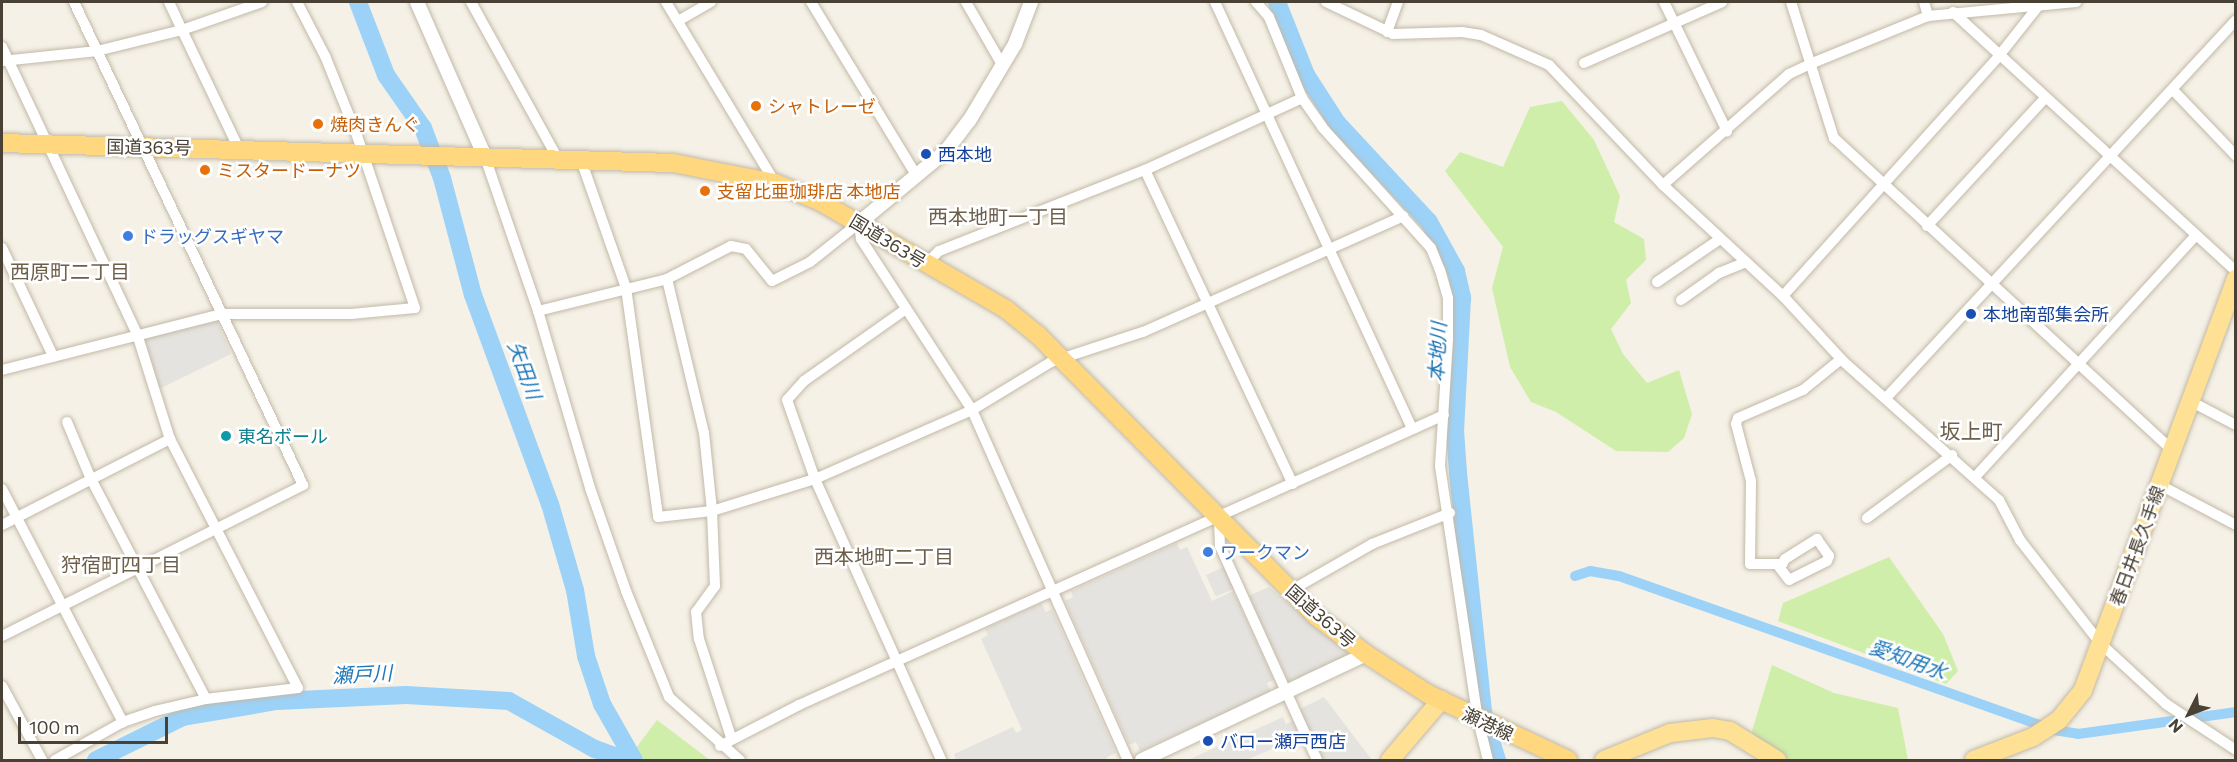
<!DOCTYPE html>
<html>
<head>
<meta charset="utf-8">
<style>
	body { margin:0 }
	#map { position:relative; width:2237px; height:762px; overflow:hidden; background:#f5f1e6; font-family:Commissioner,"Noto Sans JP",sans-serif }
	div>[style] { position:absolute }
	[style*='--x'] { left:calc(var(--x)*1px); top:calc(var(--y)*1px); width:calc(var(--w)*1px); rotate:calc(var(--a)*1deg) }
	.green>* { inset:0; background:#cfeeaa }
	.parking>* { inset:0; background:#e5e3df; transform-origin:0 0 }
	.canal>* { height:10px; margin:-5px; padding:0 5px; transform-origin:5px; border-radius:5px; background:#9cd2f8 }
	.river>* { height:18px; margin:-9px; padding:0 9px; transform-origin:9px; border-radius:9px; background:#9cd2f8 }
	.roads { filter:drop-shadow(0 0 2px #c2b9a8) drop-shadow(0 0 2px #c2b9a8) }
	.minor>* { height:10px; margin:-5px; padding:0 5px; transform-origin:5px; border-radius:5px; background:#fff }
	.tertiary>* { height:14px; margin:-7px; padding:0 7px; transform-origin:7px; border-radius:7px; background:#fff }
	.primary>* { height:18px; margin:-9px; padding:0 9px; transform-origin:9px; border-radius:9px; background:#ffe195 }
	.trunk>* { height:18px; margin:-9px; padding:0 9px; transform-origin:9px; border-radius:9px; background:#ffd77e }
	.dots>* { width:16px; height:16px; translate:-50% -50%; box-sizing:border-box; border:3px solid #fff; border-radius:50% }
	span { translate:-50% -50%; white-space:nowrap; text-align:center; line-height:1.15; -webkit-text-stroke:5px #fff; paint-order:stroke }
	.food-label { font-size:18px; color:#c56008 }
	.left { translate:0 -50%; text-align:left }
	.street-label { font-size:18px; color:#494134 }
	.transit-label { font-size:18px; color:#164399 }
	.shop-label { font-size:18px; color:#366cbe }
	.culture-label { font-size:18px; color:#0d838f }
	.neighbourhood-label { font-size:20px; color:#6d5f4a }
	.water-label { font-size:20px; color:#2078b8; font-style:italic }
	.quarter-label { font-size:21px; color:#6d5f4a }
	.frame { position:absolute; inset:0; border:3px solid #494134; pointer-events:none }
	.north { position:absolute; left:2159px; top:684px; width:60px; height:60px; -webkit-text-stroke:4px #fff; paint-order:stroke; rotate:228deg; font-size:16px; font-weight:700; line-height:24px; text-align:center; color:#494134 }
	.north::after { content:''; display:block; margin:auto; width:21px; height:27px; background:#494134; clip-path:polygon(50% 0,100% 100%,50% 72%,0 100%) }
	.scale { position:absolute; left:18px; top:717px; width:150px; height:27px; box-sizing:border-box; border:3px solid #494134; border-top:0; padding-left:8px; font-size:18px; line-height:21px; white-space:nowrap; color:#494134; -webkit-text-stroke:4px #fff; paint-order:stroke }
</style>
</head>
<body>
<div id="map">
	<div class="green">
		<div style="clip-path:polygon(1562px 101px,1594px 140px,1620px 196px,1614px 222px,1644px 239px,1646px 260px,1626px 280px,1631px 303px,1611px 329px,1623px 354px,1647px 383px,1679px 370px,1692px 414px,1684px 438px,1668px 452px,1616px 451px,1556px 412px,1531px 402px,1510px 367px,1492px 288px,1503px 247px,1445px 171px,1460px 152px,1503px 167px,1530px 107px)"></div>
		<div style="clip-path:polygon(1889px 557px,1943px 634px,1958px 671px,1946px 684px,1778px 621px,1783px 603px)"></div>
		<div style="clip-path:polygon(1772px 665px,1834px 693px,1898px 708px,1908px 760px,1758px 760px,1752px 731px)"></div>
		<div style="clip-path:polygon(657px 720px,710px 760px,627px 760px)"></div>
	</div>
	<div class="parking">
		<div style="clip-path:polygon(217px 321px,231px 354px,159px 389px,145px 337px)"></div>
		<div style="clip-path:polygon(1177px 543px,1180px 550px,1187px 547px,1212px 601px,1233px 591px,1274px 680px,1267px 683px,1271px 692px,1140px 751px,1136px 742px,1129px 745px,1065px 601px,1073px 597px,1071px 591px)"></div>
		<div style="left:1226px;top:566px;width:24px;height:22px;rotate:66deg"></div>
		<div style="clip-path:polygon(1269px 587px,1347px 652px,1343px 660px,1289px 682px,1248px 596px)"></div>
		<div style="clip-path:polygon(1041px 603px,1046px 612px,1052px 609px,1116px 753px,1107px 757px,1108px 760px,956px 760px,954px 754px,1013px 727px,1016px 733px,1022px 730px,981px 639px,988px 635px,985px 629px)"></div>
		<div style="clip-path:polygon(1324px 697px,1372px 760px,1323px 760px,1300px 709px)"></div>
		<div style="clip-path:polygon(1283px 717px,1286px 724px,1293px 721px,1300px 737px,1246px 760px,1188px 760px)"></div>
	</div>
	<div class="canal">
		<div style="--x:1575;--y:576;--w:16;--a:-18"></div>
		<div style="--x:1590;--y:571;--w:29;--a:10"></div>
		<div style="--x:1619;--y:576;--w:461;--a:19.5"></div>
		<div style="--x:2054;--y:730;--w:24;--a:9"></div>
		<div style="--x:2078;--y:734;--w:160;--a:-7.9"></div>
	</div>
	<div class="river">
		<div style="--x:358;--y:2;--w:78;--a:69"></div>
		<div style="--x:386;--y:75;--w:65;--a:55.1"></div>
		<div style="--x:423;--y:128;--w:53;--a:69.2"></div>
		<div style="--x:442;--y:178;--w:121;--a:75.2"></div>
		<div style="--x:473;--y:295;--w:223;--a:69.8"></div>
		<div style="--x:550;--y:504;--w:90;--a:73.8"></div>
		<div style="--x:575;--y:590;--w:67;--a:80.5"></div>
		<div style="--x:586;--y:656;--w:51;--a:71.6"></div>
		<div style="--x:602;--y:704;--w:64;--a:60.3"></div>
		<div style="--x:1277;--y:2;--w:79;--a:68.3"></div>
		<div style="--x:1306;--y:75;--w:57;--a:57.1"></div>
		<div style="--x:1337;--y:123;--w:135;--a:47.1"></div>
		<div style="--x:1429;--y:222;--w:56;--a:61.1"></div>
		<div style="--x:1456;--y:271;--w:28;--a:77"></div>
		<div style="--x:1462;--y:298;--w:132;--a:93"></div>
		<div style="--x:1455;--y:430;--w:43;--a:86"></div>
		<div style="--x:1458;--y:473;--w:247;--a:84"></div>
		<div style="--x:1484;--y:719;--w:43;--a:72.4"></div>
		<div style="--x:96;--y:760;--w:97;--a:-26.3"></div>
		<div style="--x:183;--y:717;--w:95;--a:-9.7"></div>
		<div style="--x:277;--y:701;--w:129;--a:-2.7"></div>
		<div style="--x:406;--y:695;--w:103;--a:3.3"></div>
		<div style="--x:509;--y:701;--w:98;--a:29.2"></div>
		<div style="--x:595;--y:749;--w:33;--a:20"></div>
	</div>
	<div class="roads">
		<div class="minor">
			<div style="--x:471;--y:2;--w:179;--a:61"></div>
			<div style="--x:666;--y:2;--w:211;--a:58.9"></div>
			<div style="--x:811;--y:2;--w:204;--a:58.7"></div>
			<div style="--x:966;--y:2;--w:74;--a:60"></div>
			<div style="--x:1215;--y:2;--w:468;--a:65.2"></div>
			<div style="--x:1256;--y:2;--w:20;--a:49"></div>
			<div style="--x:1269;--y:17;--w:87;--a:67.8"></div>
			<div style="--x:1302;--y:98;--w:35;--a:55"></div>
			<div style="--x:1322;--y:127;--w:163;--a:48"></div>
			<div style="--x:1431;--y:248;--w:24;--a:68"></div>
			<div style="--x:1440;--y:270;--w:29;--a:74"></div>
			<div style="--x:1448;--y:298;--w:41;--a:90"></div>
			<div style="--x:1448;--y:339;--w:127;--a:93.6"></div>
			<div style="--x:1440;--y:466;--w:257;--a:81.5"></div>
			<div style="--x:1478;--y:720;--w:41;--a:76"></div>
			<div style="--x:1326;--y:2;--w:74;--a:25.5"></div>
			<div style="--x:1393;--y:34;--w:69;--a:-1.7"></div>
			<div style="--x:1462;--y:32;--w:19;--a:9"></div>
			<div style="--x:1481;--y:35;--w:74;--a:23.8"></div>
			<div style="--x:1549;--y:65;--w:166;--a:46.5"></div>
			<div style="--x:1663;--y:185;--w:163;--a:42.8"></div>
			<div style="--x:1783;--y:296;--w:90;--a:47.3"></div>
			<div style="--x:1844;--y:362;--w:208;--a:41.7"></div>
			<div style="--x:1999;--y:500;--w:45;--a:62.3"></div>
			<div style="--x:2020;--y:540;--w:132;--a:52.1"></div>
			<div style="--x:2101;--y:644;--w:88;--a:42.7"></div>
			<div style="--x:2166;--y:704;--w:84;--a:33.3"></div>
			<div style="--x:1664;--y:2;--w:144;--a:64"></div>
			<div style="--x:1791;--y:2;--w:143;--a:72.5"></div>
			<div style="--x:1834;--y:138;--w:460;--a:42.7"></div>
			<div style="--x:1924;--y:2;--w:15;--a:74"></div>
			<div style="--x:1953;--y:12;--w:384;--a:42.5"></div>
			<div style="--x:678;--y:21;--w:38;--a:-30"></div>
			<div style="--x:1387;--y:32;--w:32;--a:-70"></div>
			<div style="--x:2;--y:47;--w:317;--a:64.8"></div>
			<div style="--x:137;--y:334;--w:110;--a:72.6"></div>
			<div style="--x:170;--y:439;--w:280;--a:62.8"></div>
			<div style="--x:298;--y:688;--w:93;--a:173.2"></div>
			<div style="--x:206;--y:699;--w:52;--a:166.8"></div>
			<div style="--x:155;--y:711;--w:34;--a:161"></div>
			<div style="--x:123;--y:722;--w:78;--a:150.8"></div>
			<div style="--x:2;--y:61;--w:96;--a:-6"></div>
			<div style="--x:97;--y:51;--w:88;--a:-13.9"></div>
			<div style="--x:182;--y:30;--w:31;--a:-115"></div>
			<div style="--x:1584;--y:63;--w:151;--a:-23.8"></div>
			<div style="--x:2173;--y:90;--w:91;--a:46.3"></div>
			<div style="--x:239;--y:149;--w:132;--a:-115.6"></div>
			<div style="--x:182;--y:30;--w:85;--a:-19.3"></div>
			<div style="--x:485;--y:157;--w:163;--a:71"></div>
			<div style="--x:538;--y:311;--w:184;--a:73.6"></div>
			<div style="--x:590;--y:488;--w:109;--a:70.7"></div>
			<div style="--x:626;--y:591;--w:114;--a:67.9"></div>
			<div style="--x:669;--y:697;--w:95;--a:41.6"></div>
			<div style="--x:581;--y:160;--w:136;--a:70.6"></div>
			<div style="--x:626;--y:288;--w:231;--a:82"></div>
			<div style="--x:658;--y:517;--w:54;--a:-6.3"></div>
			<div style="--x:712;--y:511;--w:108;--a:-17.3"></div>
			<div style="--x:815;--y:479;--w:171;--a:-23.7"></div>
			<div style="--x:972;--y:410;--w:92;--a:-31.3"></div>
			<div style="--x:1051;--y:362;--w:97;--a:-18.1"></div>
			<div style="--x:1143;--y:332;--w:285;--a:-24"></div>
			<div style="--x:1145;--y:170;--w:347;--a:64.8"></div>
			<div style="--x:1663;--y:185;--w:168;--a:-41.4"></div>
			<div style="--x:1789;--y:74;--w:23;--a:-25"></div>
			<div style="--x:1810;--y:64;--w:127;--a:-22.1"></div>
			<div style="--x:1928;--y:16;--w:149;--a:-5.4"></div>
			<div style="--x:859;--y:223;--w:16;--a:83"></div>
			<div style="--x:861;--y:239;--w:204;--a:57"></div>
			<div style="--x:972;--y:410;--w:383;--a:66"></div>
			<div style="--x:1927;--y:226;--w:174;--a:-47.3"></div>
			<div style="--x:2;--y:248;--w:119;--a:64.7"></div>
			<div style="--x:926;--y:264;--w:18;--a:-45"></div>
			<div style="--x:939;--y:251;--w:221;--a:-21.5"></div>
			<div style="--x:1145;--y:170;--w:173;--a:-24.6"></div>
			<div style="--x:667;--y:279;--w:158;--a:76.5"></div>
			<div style="--x:704;--y:433;--w:78;--a:84.1"></div>
			<div style="--x:712;--y:511;--w:75;--a:87.7"></div>
			<div style="--x:715;--y:586;--w:32;--a:126"></div>
			<div style="--x:696;--y:612;--w:27;--a:84"></div>
			<div style="--x:699;--y:639;--w:103;--a:71.9"></div>
			<div style="--x:1657;--y:282;--w:76;--a:-34.3"></div>
			<div style="--x:1783;--y:296;--w:321;--a:-48"></div>
			<div style="--x:1998;--y:57;--w:68;--a:-51.6"></div>
			<div style="--x:1681;--y:300;--w:47;--a:-35.4"></div>
			<div style="--x:1719;--y:273;--w:29;--a:-22"></div>
			<div style="--x:906;--y:309;--w:125;--a:144.8"></div>
			<div style="--x:804;--y:381;--w:25;--a:132"></div>
			<div style="--x:787;--y:400;--w:84;--a:70.5"></div>
			<div style="--x:815;--y:479;--w:308;--a:65.8"></div>
			<div style="--x:538;--y:311;--w:133;--a:-13.9"></div>
			<div style="--x:667;--y:279;--w:72;--a:-27.3"></div>
			<div style="--x:731;--y:246;--w:15;--a:11"></div>
			<div style="--x:746;--y:249;--w:41;--a:50.9"></div>
			<div style="--x:772;--y:281;--w:42;--a:-26.6"></div>
			<div style="--x:810;--y:262;--w:63;--a:-38.5"></div>
			<div style="--x:2;--y:370;--w:226;--a:-14.3"></div>
			<div style="--x:221;--y:314;--w:130;--a:0"></div>
			<div style="--x:351;--y:314;--w:64;--a:-5.4"></div>
			<div style="--x:415;--y:308;--w:185;--a:-108.6"></div>
			<div style="--x:356;--y:133;--w:83;--a:-111.9"></div>
			<div style="--x:325;--y:56;--w:61;--a:-117.4"></div>
			<div style="--x:1886;--y:398;--w:515;--a:-47.2"></div>
			<div style="--x:2190;--y:401;--w:52;--a:27.6"></div>
			<div style="--x:67;--y:422;--w:62;--a:67.2"></div>
			<div style="--x:91;--y:479;--w:248;--a:62.4"></div>
			<div style="--x:1976;--y:476;--w:326;--a:-47.6"></div>
			<div style="--x:2160;--y:485;--w:86;--a:27.8"></div>
			<div style="--x:2;--y:489;--w:263;--a:62.6"></div>
			<div style="--x:1867;--y:518;--w:106;--a:-36.5"></div>
			<div style="--x:1219;--y:519;--w:27;--a:88"></div>
			<div style="--x:1220;--y:546;--w:235;--a:65.6"></div>
			<div style="--x:2;--y:525;--w:189;--a:-27.1"></div>
			<div style="--x:1817;--y:539;--w:21;--a:55"></div>
			<div style="--x:1829;--y:556;--w:5;--a:112"></div>
			<div style="--x:1827;--y:561;--w:42;--a:153.4"></div>
			<div style="--x:1789;--y:580;--w:15;--a:-127"></div>
			<div style="--x:1780;--y:568;--w:10;--a:-61"></div>
			<div style="--x:1785;--y:559;--w:38;--a:-32"></div>
			<div style="--x:1782;--y:564;--w:32;--a:180"></div>
			<div style="--x:1750;--y:564;--w:83;--a:-89.3"></div>
			<div style="--x:1751;--y:481;--w:59;--a:-104.7"></div>
			<div style="--x:1736;--y:424;--w:6;--a:-72"></div>
			<div style="--x:1738;--y:418;--w:71;--a:-23.3"></div>
			<div style="--x:1803;--y:390;--w:49;--a:-39.2"></div>
			<div style="--x:1290;--y:591;--w:95;--a:-29.8"></div>
			<div style="--x:1372;--y:544;--w:84;--a:-21.7"></div>
			<div style="--x:2;--y:636;--w:337;--a:-26.6"></div>
			<div style="--x:303;--y:485;--w:535;--a:-115.37"></div>
			<div style="--x:2;--y:686;--w:84;--a:61.6"></div>
			<div style="--x:720;--y:746;--w:89;--a:-27.4"></div>
			<div style="--x:799;--y:705;--w:707;--a:-24.21"></div>
		</div>
		<div class="tertiary">
			<div style="--x:417;--y:2;--w:169;--a:66.3"></div>
			<div style="--x:859;--y:223;--w:113;--a:-39.6"></div>
			<div style="--x:946;--y:151;--w:38;--a:-53"></div>
			<div style="--x:969;--y:121;--w:90;--a:-59.1"></div>
			<div style="--x:1015;--y:44;--w:45;--a:-69.1"></div>
			<div style="--x:1142;--y:760;--w:248;--a:-25.3"></div>
		</div>
		<div class="primary">
			<div style="--x:1390;--y:760;--w:79;--a:-49.6"></div>
			<div style="--x:1604;--y:760;--w:71;--a:-22.2"></div>
			<div style="--x:1670;--y:733;--w:43;--a:-6.6"></div>
			<div style="--x:1713;--y:728;--w:17;--a:10"></div>
			<div style="--x:1730;--y:731;--w:55;--a:31.7"></div>
			<div style="--x:1974;--y:760;--w:63;--a:-21.3"></div>
			<div style="--x:2033;--y:737;--w:31;--a:-33"></div>
			<div style="--x:2059;--y:720;--w:38;--a:-51"></div>
			<div style="--x:2083;--y:690;--w:439;--a:-69.6"></div>
		</div>
		<div class="trunk">
			<div style="--x:2;--y:143;--w:671;--a:1.71"></div>
			<div style="--x:673;--y:163;--w:104;--a:11.1"></div>
			<div style="--x:775;--y:183;--w:50;--a:22.4"></div>
			<div style="--x:821;--y:202;--w:215;--a:30.1"></div>
			<div style="--x:1007;--y:310;--w:38;--a:39"></div>
			<div style="--x:1037;--y:334;--w:397;--a:45.3"></div>
			<div style="--x:1316;--y:616;--w:63;--a:37.2"></div>
			<div style="--x:1366;--y:654;--w:74;--a:32.8"></div>
			<div style="--x:1428;--y:694;--w:155;--a:25.2"></div>
		</div>
	</div>
	<div class="dots">
		<div style="left:756px;top:106px;background:#e8710a"></div>
		<div style="left:318px;top:124px;background:#e8710a"></div>
		<div style="left:926px;top:154px;background:#1a4fb4"></div>
		<div style="left:205px;top:170px;background:#e8710a"></div>
		<div style="left:705px;top:191px;background:#e8710a"></div>
		<div style="left:128px;top:236px;background:#3f7fe0"></div>
		<div style="left:1971px;top:314px;background:#1a4fb4"></div>
		<div style="left:226px;top:436px;background:#0f9aa8"></div>
		<div style="left:1208px;top:552px;background:#3f7fe0"></div>
		<div style="left:1208px;top:741px;background:#1a4fb4"></div>
	</div>
	<div class="food-label">
		<span class="left" style="left:768px;top:106px">シャトレーゼ</span>
		<span class="left" style="left:330px;top:124px">焼肉きんぐ</span>
		<span class="left" style="left:217px;top:170px">ミスタードーナツ</span>
		<span class="left" style="left:717px;top:191px">支留比亜珈琲店 本地店</span>
	</div>
	<div class="street-label">
		<span style="left:149px;top:147px;rotate:1deg">国道363号</span>
		<span style="left:888px;top:241px;rotate:31deg">国道363号</span>
		<span style="left:2137px;top:546px;rotate:-70deg">春日井長久手線</span>
		<span style="left:1321px;top:616px;rotate:41deg">国道363号</span>
		<span style="left:1488px;top:724px;rotate:25deg">瀬港線</span>
	</div>
	<div class="transit-label">
		<span class="left" style="left:938px;top:154px">西本地</span>
		<span class="left" style="left:1983px;top:314px">本地南部集会所</span>
		<span class="left" style="left:1220px;top:741px">バロー瀬戸西店</span>
	</div>
	<div class="shop-label">
		<span class="left" style="left:140px;top:236px">ドラッグスギヤマ</span>
		<span class="left" style="left:1220px;top:552px">ワークマン</span>
	</div>
	<div class="culture-label">
		<span class="left" style="left:238px;top:436px">東名ボール</span>
	</div>
	<div class="neighbourhood-label">
		<span style="left:998px;top:216px">西本地町一丁目</span>
		<span style="left:70px;top:271px">西原町二丁目</span>
		<span style="left:884px;top:556px">西本地町二丁目</span>
		<span style="left:121px;top:564px">狩宿町四丁目</span>
	</div>
	<div class="water-label">
		<span style="left:1437px;top:352px;rotate:-87deg">本地川</span>
		<span style="left:525px;top:370px;rotate:70deg">矢田川</span>
		<span style="left:1908px;top:659px;rotate:20deg">愛知用水</span>
		<span style="left:362px;top:674px;rotate:-3deg">瀬戸川</span>
	</div>
	<div class="quarter-label">
		<span style="left:1971px;top:431px">坂上町</span>
	</div>
	<div class="frame"></div>
	<div class="north">N</div>
	<div class="scale">100 m</div>
</div>
</body>
</html>
